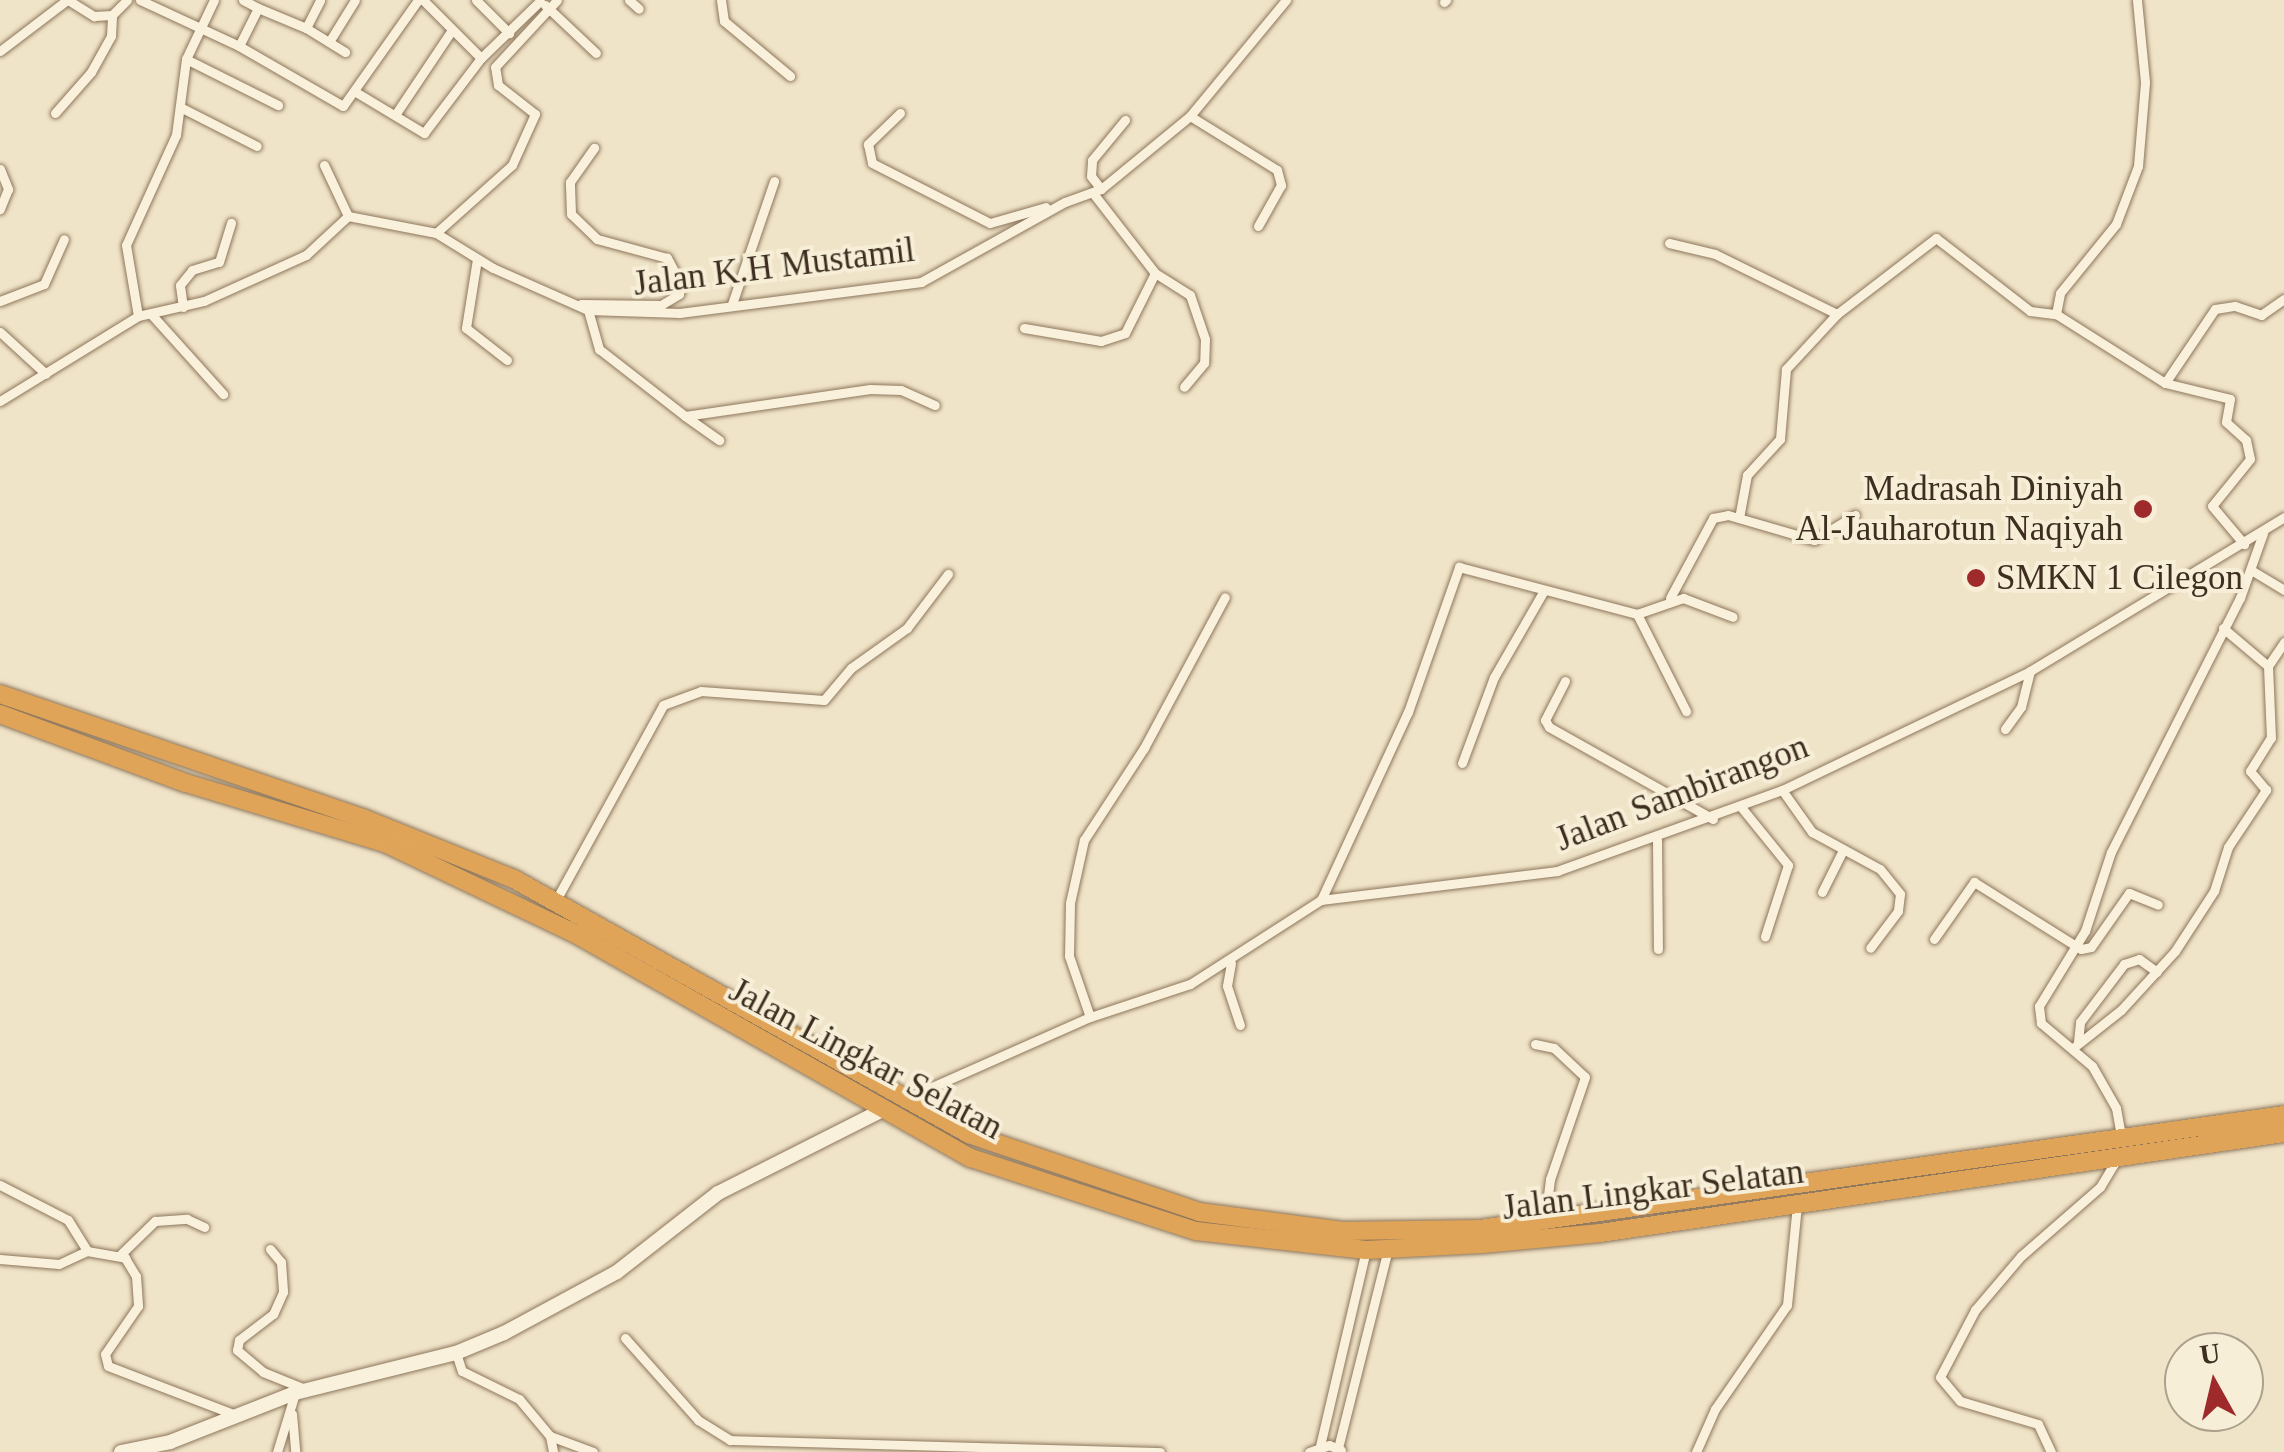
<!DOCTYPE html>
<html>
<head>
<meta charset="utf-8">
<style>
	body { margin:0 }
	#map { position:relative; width:2284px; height:1452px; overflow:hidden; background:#f0e4c8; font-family:"Times New Roman",serif }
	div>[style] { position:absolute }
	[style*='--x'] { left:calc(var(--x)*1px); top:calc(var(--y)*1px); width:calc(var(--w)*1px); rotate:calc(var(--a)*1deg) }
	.roads { filter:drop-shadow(0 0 2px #8d765c) drop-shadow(0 0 2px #8d765c) }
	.street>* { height:9px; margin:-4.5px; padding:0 4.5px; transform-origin:4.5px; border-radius:4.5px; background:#faf1dc }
	.secondary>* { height:14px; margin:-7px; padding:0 7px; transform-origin:7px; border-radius:7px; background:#faf1dc }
	.highway>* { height:18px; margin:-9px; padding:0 9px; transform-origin:9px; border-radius:9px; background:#e0a458 }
	.dots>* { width:28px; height:28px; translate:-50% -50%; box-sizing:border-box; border:5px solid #f7eed8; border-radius:50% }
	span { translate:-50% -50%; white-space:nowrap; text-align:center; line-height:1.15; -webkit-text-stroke:8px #f7eed8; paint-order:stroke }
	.street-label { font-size:35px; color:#3d2e20 }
	.poi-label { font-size:35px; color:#3d2e20 }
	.right { translate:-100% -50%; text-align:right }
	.left { translate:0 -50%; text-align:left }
	.north { position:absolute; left:2164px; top:1332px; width:100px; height:100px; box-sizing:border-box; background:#f7eed8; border:2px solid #ada18e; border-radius:50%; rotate:352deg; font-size:28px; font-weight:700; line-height:40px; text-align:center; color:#3d2e20 }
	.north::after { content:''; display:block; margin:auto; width:35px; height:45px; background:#9e2a2b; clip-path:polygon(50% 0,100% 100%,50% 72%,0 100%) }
</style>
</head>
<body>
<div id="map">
	<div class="roads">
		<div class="street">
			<div style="--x:68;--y:0;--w:31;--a:32"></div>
			<div style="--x:94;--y:16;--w:18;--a:-3"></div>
			<div style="--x:112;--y:15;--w:21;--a:-45"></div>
			<div style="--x:140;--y:0;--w:109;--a:24.9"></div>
			<div style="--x:239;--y:46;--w:120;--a:30"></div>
			<div style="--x:343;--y:106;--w:130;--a:-54.7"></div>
			<div style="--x:243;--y:0;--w:17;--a:28"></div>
			<div style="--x:423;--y:0;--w:82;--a:45"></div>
			<div style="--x:481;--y:58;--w:82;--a:-44"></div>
			<div style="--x:476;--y:0;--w:47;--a:45"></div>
			<div style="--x:629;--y:0;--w:13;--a:42"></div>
			<div style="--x:721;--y:0;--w:21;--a:82"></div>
			<div style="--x:724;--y:21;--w:86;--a:39.8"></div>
			<div style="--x:1444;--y:2;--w:3;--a:-45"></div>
			<div style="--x:545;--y:5;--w:70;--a:43.3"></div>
			<div style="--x:306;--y:28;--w:46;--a:31.6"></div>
			<div style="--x:329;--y:42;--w:49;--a:-58.2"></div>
			<div style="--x:239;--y:46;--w:42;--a:-63.4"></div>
			<div style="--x:258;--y:8;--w:52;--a:22.6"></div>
			<div style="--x:306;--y:28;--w:31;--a:-63"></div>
			<div style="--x:0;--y:51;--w:84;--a:-37.3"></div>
			<div style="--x:186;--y:59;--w:103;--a:26.6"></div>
			<div style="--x:354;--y:91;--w:82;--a:31"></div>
			<div style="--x:424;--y:133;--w:94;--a:-52.8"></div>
			<div style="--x:180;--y:107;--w:86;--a:26.9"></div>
			<div style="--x:55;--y:113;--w:55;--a:-48.7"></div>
			<div style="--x:91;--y:72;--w:41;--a:-60.9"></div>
			<div style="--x:111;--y:36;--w:21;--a:-87"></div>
			<div style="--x:900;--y:113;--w:45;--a:135.9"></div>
			<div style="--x:868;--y:144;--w:19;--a:78"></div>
			<div style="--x:872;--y:163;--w:132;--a:27"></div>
			<div style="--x:990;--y:223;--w:58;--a:-15.9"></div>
			<div style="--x:395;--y:115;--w:102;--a:-56.2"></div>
			<div style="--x:1190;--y:116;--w:102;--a:31.8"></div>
			<div style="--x:1277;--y:170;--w:16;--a:75"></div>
			<div style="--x:1281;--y:185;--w:47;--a:119.3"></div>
			<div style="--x:324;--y:165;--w:56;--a:64.8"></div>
			<div style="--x:0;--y:169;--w:22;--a:68"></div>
			<div style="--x:8;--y:189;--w:22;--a:112"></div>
			<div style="--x:1101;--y:189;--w:16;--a:-128"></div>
			<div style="--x:1091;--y:176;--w:16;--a:-86"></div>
			<div style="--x:1092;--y:160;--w:52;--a:-50.5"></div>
			<div style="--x:436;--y:233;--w:102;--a:-41.8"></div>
			<div style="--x:512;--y:165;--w:56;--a:-65.7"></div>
			<div style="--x:535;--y:114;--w:47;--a:-141.9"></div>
			<div style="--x:498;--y:85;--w:18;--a:-99"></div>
			<div style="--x:495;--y:67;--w:91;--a:-47.2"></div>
			<div style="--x:1669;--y:243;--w:47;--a:13.4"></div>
			<div style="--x:1715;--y:254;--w:136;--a:26.2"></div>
			<div style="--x:1837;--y:314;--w:125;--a:-37.5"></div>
			<div style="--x:1936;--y:238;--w:119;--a:37.8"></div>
			<div style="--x:2030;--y:311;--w:26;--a:7"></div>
			<div style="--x:2056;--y:314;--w:129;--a:32.3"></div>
			<div style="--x:2165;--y:383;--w:67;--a:13.8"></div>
			<div style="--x:2230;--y:399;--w:23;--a:100"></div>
			<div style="--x:2226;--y:422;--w:27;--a:42"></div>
			<div style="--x:2246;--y:440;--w:19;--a:78"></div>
			<div style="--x:2250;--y:459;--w:60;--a:129"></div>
			<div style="--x:2212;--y:506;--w:50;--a:49.9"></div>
			<div style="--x:477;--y:259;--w:70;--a:99.1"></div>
			<div style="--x:466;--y:328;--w:52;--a:38"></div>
			<div style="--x:1155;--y:273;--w:41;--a:32.2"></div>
			<div style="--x:1190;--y:295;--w:46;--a:71.2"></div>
			<div style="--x:1205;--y:339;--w:24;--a:92"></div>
			<div style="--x:1204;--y:363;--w:31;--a:130"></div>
			<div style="--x:0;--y:301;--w:47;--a:-21.1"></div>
			<div style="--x:44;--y:284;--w:49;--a:-66"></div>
			<div style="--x:581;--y:304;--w:80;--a:0.7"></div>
			<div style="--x:661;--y:305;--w:21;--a:-31"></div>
			<div style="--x:679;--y:294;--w:10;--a:-79"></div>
			<div style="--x:681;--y:284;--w:30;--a:-118"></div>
			<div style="--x:667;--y:258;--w:73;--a:-164.8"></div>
			<div style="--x:597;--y:239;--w:36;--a:-136"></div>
			<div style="--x:571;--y:214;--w:32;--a:-92"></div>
			<div style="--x:570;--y:182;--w:42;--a:-54.8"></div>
			<div style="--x:732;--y:304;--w:130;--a:-71.1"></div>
			<div style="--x:183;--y:307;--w:22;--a:-98"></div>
			<div style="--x:180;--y:285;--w:19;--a:-51"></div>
			<div style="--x:192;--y:270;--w:28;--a:-17"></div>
			<div style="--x:219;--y:262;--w:41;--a:-72.9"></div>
			<div style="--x:588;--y:310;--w:41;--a:74.2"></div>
			<div style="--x:599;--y:349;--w:109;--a:37.9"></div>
			<div style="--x:685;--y:416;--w:187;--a:-8.3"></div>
			<div style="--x:870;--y:389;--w:31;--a:2"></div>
			<div style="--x:901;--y:390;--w:37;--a:24"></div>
			<div style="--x:151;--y:314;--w:108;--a:48"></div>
			<div style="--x:2056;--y:314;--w:21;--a:-79"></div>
			<div style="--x:2060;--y:293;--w:89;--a:-50.9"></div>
			<div style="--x:2116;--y:224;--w:62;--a:-69.2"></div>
			<div style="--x:2138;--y:166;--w:84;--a:-85.2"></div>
			<div style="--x:2145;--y:82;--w:82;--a:-95.6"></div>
			<div style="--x:138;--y:316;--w:72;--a:-99.6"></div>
			<div style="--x:126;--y:245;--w:121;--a:-65.6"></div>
			<div style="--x:176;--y:135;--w:77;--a:-82.5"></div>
			<div style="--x:186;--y:59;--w:65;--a:-64.6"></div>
			<div style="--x:1024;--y:328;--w:78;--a:9.6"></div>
			<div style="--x:1101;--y:341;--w:25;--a:-18"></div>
			<div style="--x:1125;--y:333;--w:67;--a:-63.4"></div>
			<div style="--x:1155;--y:273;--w:101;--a:-127.8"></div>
			<div style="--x:0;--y:332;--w:62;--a:42.4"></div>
			<div style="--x:2165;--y:383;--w:89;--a:-56"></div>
			<div style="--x:2215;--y:309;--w:20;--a:-9"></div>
			<div style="--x:2235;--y:306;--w:28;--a:19"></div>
			<div style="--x:2261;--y:315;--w:28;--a:-35"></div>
			<div style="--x:0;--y:401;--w:162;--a:-31.6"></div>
			<div style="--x:138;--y:316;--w:68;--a:-12.8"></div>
			<div style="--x:204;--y:301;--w:112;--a:-24.3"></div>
			<div style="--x:306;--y:255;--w:57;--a:-42.9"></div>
			<div style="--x:348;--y:216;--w:90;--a:10.9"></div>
			<div style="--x:436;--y:233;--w:67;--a:31.6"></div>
			<div style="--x:493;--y:268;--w:104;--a:23.9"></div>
			<div style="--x:588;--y:310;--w:92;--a:1.9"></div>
			<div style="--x:680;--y:313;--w:243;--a:-7.3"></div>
			<div style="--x:921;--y:282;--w:165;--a:-29.1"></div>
			<div style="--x:1065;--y:202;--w:38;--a:-20"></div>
			<div style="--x:1101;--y:189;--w:115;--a:-39.4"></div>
			<div style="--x:1190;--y:116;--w:151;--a:-50.4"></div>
			<div style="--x:685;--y:416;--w:42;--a:35.2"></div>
			<div style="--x:1739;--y:518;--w:44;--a:-79.5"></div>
			<div style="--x:1747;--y:475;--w:49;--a:-47.5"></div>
			<div style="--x:1780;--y:439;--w:70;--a:-85.1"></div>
			<div style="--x:1786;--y:369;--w:75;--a:-47.2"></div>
			<div style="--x:2251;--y:570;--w:39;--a:31"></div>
			<div style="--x:1670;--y:598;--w:91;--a:-61.7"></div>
			<div style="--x:1713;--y:518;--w:15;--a:-11"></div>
			<div style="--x:1728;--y:515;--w:90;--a:16.2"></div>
			<div style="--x:1814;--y:540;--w:48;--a:-31.4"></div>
			<div style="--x:1637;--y:614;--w:49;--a:-19.2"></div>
			<div style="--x:1683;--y:598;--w:53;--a:20.8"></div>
			<div style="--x:2223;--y:628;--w:59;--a:40.2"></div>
			<div style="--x:2268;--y:666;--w:29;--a:-56"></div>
			<div style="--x:1565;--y:681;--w:44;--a:117.1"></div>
			<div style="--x:1545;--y:720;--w:8;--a:60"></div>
			<div style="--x:1549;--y:727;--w:188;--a:29.3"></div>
			<div style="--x:2005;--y:729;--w:27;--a:-54"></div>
			<div style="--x:2021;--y:707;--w:37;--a:-76"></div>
			<div style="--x:1462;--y:763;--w:92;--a:-69.6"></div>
			<div style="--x:1494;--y:677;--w:98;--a:-60"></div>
			<div style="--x:1782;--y:790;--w:52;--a:54.5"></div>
			<div style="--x:1812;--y:832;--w:77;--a:28.6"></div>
			<div style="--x:1880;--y:869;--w:32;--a:51"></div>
			<div style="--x:1900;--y:894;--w:17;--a:97"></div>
			<div style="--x:1898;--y:911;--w:46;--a:127.1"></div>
			<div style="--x:1741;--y:807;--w:75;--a:51"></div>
			<div style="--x:1788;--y:865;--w:75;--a:107.9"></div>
			<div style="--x:1657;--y:840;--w:109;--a:89.5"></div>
			<div style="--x:1822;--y:892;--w:45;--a:-63.4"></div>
			<div style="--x:556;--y:900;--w:222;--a:-61.2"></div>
			<div style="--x:663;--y:705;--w:40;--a:-20.2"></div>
			<div style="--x:701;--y:691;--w:123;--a:4.2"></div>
			<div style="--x:824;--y:700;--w:42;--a:-49.8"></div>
			<div style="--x:851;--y:668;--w:69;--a:-35.5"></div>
			<div style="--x:907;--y:628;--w:68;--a:-52.8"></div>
			<div style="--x:1321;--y:900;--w:207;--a:-65.2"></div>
			<div style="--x:1408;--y:712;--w:154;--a:-70.6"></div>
			<div style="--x:1459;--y:567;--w:184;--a:14.8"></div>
			<div style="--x:1637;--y:614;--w:109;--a:63.2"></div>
			<div style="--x:1934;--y:939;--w:70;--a:-54.9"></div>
			<div style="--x:1974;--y:882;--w:126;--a:32.1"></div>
			<div style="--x:2081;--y:949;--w:10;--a:-11"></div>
			<div style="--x:2091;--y:947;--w:66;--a:-54.9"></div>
			<div style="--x:2129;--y:893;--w:31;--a:22"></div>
			<div style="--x:1231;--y:963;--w:23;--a:100"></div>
			<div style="--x:1227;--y:986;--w:41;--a:71.6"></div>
			<div style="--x:1090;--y:1017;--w:65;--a:-109"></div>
			<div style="--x:1069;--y:956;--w:53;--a:-88.9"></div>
			<div style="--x:1070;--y:903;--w:65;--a:-77.5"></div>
			<div style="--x:1084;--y:840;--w:110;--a:-56.9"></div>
			<div style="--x:1144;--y:748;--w:171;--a:-61.8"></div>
			<div style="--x:2078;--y:1042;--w:20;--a:-84"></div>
			<div style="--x:2080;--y:1022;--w:73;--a:-52.8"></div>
			<div style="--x:2124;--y:964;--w:16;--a:-18"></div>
			<div style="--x:2139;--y:959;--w:22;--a:36"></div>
			<div style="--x:1535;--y:1044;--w:19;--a:12"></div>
			<div style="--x:1554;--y:1048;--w:42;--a:43.1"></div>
			<div style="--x:1585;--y:1077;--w:108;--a:108.9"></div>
			<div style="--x:1550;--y:1179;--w:16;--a:97"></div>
			<div style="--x:1548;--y:1195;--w:25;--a:64"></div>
			<div style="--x:2073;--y:1048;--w:61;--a:-38.4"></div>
			<div style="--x:2121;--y:1010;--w:80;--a:-47.5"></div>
			<div style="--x:2175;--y:951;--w:72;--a:-57"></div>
			<div style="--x:2214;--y:891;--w:46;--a:-72.3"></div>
			<div style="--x:2228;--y:847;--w:69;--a:-56.3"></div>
			<div style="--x:2266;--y:790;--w:25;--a:-130"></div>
			<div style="--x:2250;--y:771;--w:39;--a:-58"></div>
			<div style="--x:2271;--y:738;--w:72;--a:-92.4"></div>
			<div style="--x:907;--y:1098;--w:200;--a:-23.9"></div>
			<div style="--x:1090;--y:1017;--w:105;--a:-18.3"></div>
			<div style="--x:1190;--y:984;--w:156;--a:-32.7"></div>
			<div style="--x:1321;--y:900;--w:238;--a:-7"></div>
			<div style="--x:1557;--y:871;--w:239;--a:-19.8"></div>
			<div style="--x:1782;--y:790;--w:275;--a:-25.6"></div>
			<div style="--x:2030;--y:671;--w:297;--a:-31.2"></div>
			<div style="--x:2121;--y:1136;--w:28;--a:-100"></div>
			<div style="--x:2116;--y:1108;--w:48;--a:-119.7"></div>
			<div style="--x:2092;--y:1066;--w:67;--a:-139.9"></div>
			<div style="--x:2041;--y:1023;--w:17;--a:-97"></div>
			<div style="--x:2039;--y:1006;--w:88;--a:-58.5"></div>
			<div style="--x:2085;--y:931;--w:83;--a:-71.8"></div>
			<div style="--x:2111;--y:852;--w:285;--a:-63.1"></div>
			<div style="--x:2240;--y:598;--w:69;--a:-70.5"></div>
			<div style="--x:0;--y:1185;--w:76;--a:27.2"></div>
			<div style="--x:68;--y:1220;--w:36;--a:58"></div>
			<div style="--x:270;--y:1249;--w:17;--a:50"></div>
			<div style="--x:281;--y:1262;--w:30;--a:86"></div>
			<div style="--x:283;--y:1292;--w:24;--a:114"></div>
			<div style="--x:273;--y:1314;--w:43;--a:142.6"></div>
			<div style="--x:239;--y:1340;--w:10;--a:101"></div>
			<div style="--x:237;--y:1350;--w:34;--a:40"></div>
			<div style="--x:263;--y:1372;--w:45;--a:22"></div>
			<div style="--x:120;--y:1255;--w:49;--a:-44.2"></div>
			<div style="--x:155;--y:1221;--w:32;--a:-4"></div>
			<div style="--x:187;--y:1219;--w:19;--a:25"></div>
			<div style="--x:0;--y:1259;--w:59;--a:4.8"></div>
			<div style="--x:59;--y:1264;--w:31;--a:-25"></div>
			<div style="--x:87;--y:1251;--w:39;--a:10"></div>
			<div style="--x:125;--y:1258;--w:21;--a:59"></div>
			<div style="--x:136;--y:1276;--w:30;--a:86"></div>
			<div style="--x:138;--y:1306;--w:58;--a:124.5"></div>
			<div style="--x:105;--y:1354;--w:12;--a:76"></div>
			<div style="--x:108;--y:1366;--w:134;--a:21"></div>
			<div style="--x:625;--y:1338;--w:110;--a:48.3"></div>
			<div style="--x:698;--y:1420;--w:38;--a:32"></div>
			<div style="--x:730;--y:1440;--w:430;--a:1.6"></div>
			<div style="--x:456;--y:1353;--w:19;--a:72"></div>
			<div style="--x:462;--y:1371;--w:64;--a:26.2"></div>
			<div style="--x:519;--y:1399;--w:48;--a:50"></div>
			<div style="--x:550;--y:1436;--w:16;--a:79"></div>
			<div style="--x:292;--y:1414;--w:38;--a:85"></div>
			<div style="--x:550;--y:1436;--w:46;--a:20.4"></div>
			<div style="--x:1320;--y:1446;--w:201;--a:-76.8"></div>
			<div style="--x:1338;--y:1448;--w:205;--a:-75.9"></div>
			<div style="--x:277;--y:1452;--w:62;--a:-73"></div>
			<div style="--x:1309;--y:1452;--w:21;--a:-19"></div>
			<div style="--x:1329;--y:1445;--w:13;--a:23"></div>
			<div style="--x:1696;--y:1452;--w:47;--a:-66.2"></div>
			<div style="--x:1715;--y:1409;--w:126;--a:-55.3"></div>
			<div style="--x:1787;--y:1305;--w:100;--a:-84.3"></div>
			<div style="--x:2051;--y:1452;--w:31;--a:-115"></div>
			<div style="--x:2038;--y:1424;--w:81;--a:-163.6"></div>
			<div style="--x:1960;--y:1401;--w:31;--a:-130"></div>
			<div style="--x:1940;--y:1377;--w:76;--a:-62.4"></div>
			<div style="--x:1975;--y:1310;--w:71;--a:-49.6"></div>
			<div style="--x:2021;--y:1256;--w:105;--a:-41.1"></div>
			<div style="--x:2100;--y:1187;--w:33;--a:-59"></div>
		</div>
		<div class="secondary">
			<div style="--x:121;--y:1452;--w:50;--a:-11.5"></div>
			<div style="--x:170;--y:1442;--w:134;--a:-21.4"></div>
			<div style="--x:295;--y:1393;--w:166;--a:-14"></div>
			<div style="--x:456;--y:1353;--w:52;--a:-22.6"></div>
			<div style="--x:504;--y:1333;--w:128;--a:-28.4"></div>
			<div style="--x:617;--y:1272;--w:128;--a:-38"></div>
			<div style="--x:718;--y:1193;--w:184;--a:-26.8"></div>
		</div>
		<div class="highway">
			<div style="--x:0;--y:694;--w:384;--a:18.9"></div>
			<div style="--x:363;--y:818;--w:163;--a:22"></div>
			<div style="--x:514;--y:879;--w:522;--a:29.27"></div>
			<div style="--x:969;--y:1134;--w:243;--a:18.7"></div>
			<div style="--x:1199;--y:1212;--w:145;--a:7.5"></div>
			<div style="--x:1343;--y:1231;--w:137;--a:-0.8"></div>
			<div style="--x:1480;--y:1229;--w:812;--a:-8.07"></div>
			<div style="--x:0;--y:714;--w:198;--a:20.4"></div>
			<div style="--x:186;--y:783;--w:208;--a:16.8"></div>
			<div style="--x:385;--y:843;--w:212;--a:25.5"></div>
			<div style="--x:576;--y:934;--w:454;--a:29.6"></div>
			<div style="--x:971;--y:1158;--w:237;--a:18"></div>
			<div style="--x:1196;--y:1231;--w:171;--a:6.4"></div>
			<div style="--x:1366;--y:1250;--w:116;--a:-3"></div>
			<div style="--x:1482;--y:1244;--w:119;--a:-5.3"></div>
			<div style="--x:1600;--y:1233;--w:691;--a:-8.32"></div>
		</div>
	</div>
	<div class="dots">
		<div style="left:2143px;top:509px;background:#9e2a2b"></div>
		<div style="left:1976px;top:578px;background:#9e2a2b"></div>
	</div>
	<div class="street-label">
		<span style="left:774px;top:267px;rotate:-7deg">Jalan K.H Mustamil</span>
		<span style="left:1682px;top:793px;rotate:-21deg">Jalan Sambirangon</span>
		<span style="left:866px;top:1059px;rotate:28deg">Jalan Lingkar Selatan</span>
		<span style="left:1653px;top:1190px;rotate:-7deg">Jalan Lingkar Selatan</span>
	</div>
	<div class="poi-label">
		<span class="right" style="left:2123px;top:509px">Madrasah Diniyah<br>Al-Jauharotun Naqiyah</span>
		<span class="left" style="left:1996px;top:578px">SMKN 1 Cilegon</span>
	</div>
	<div class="north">U</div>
</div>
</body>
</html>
